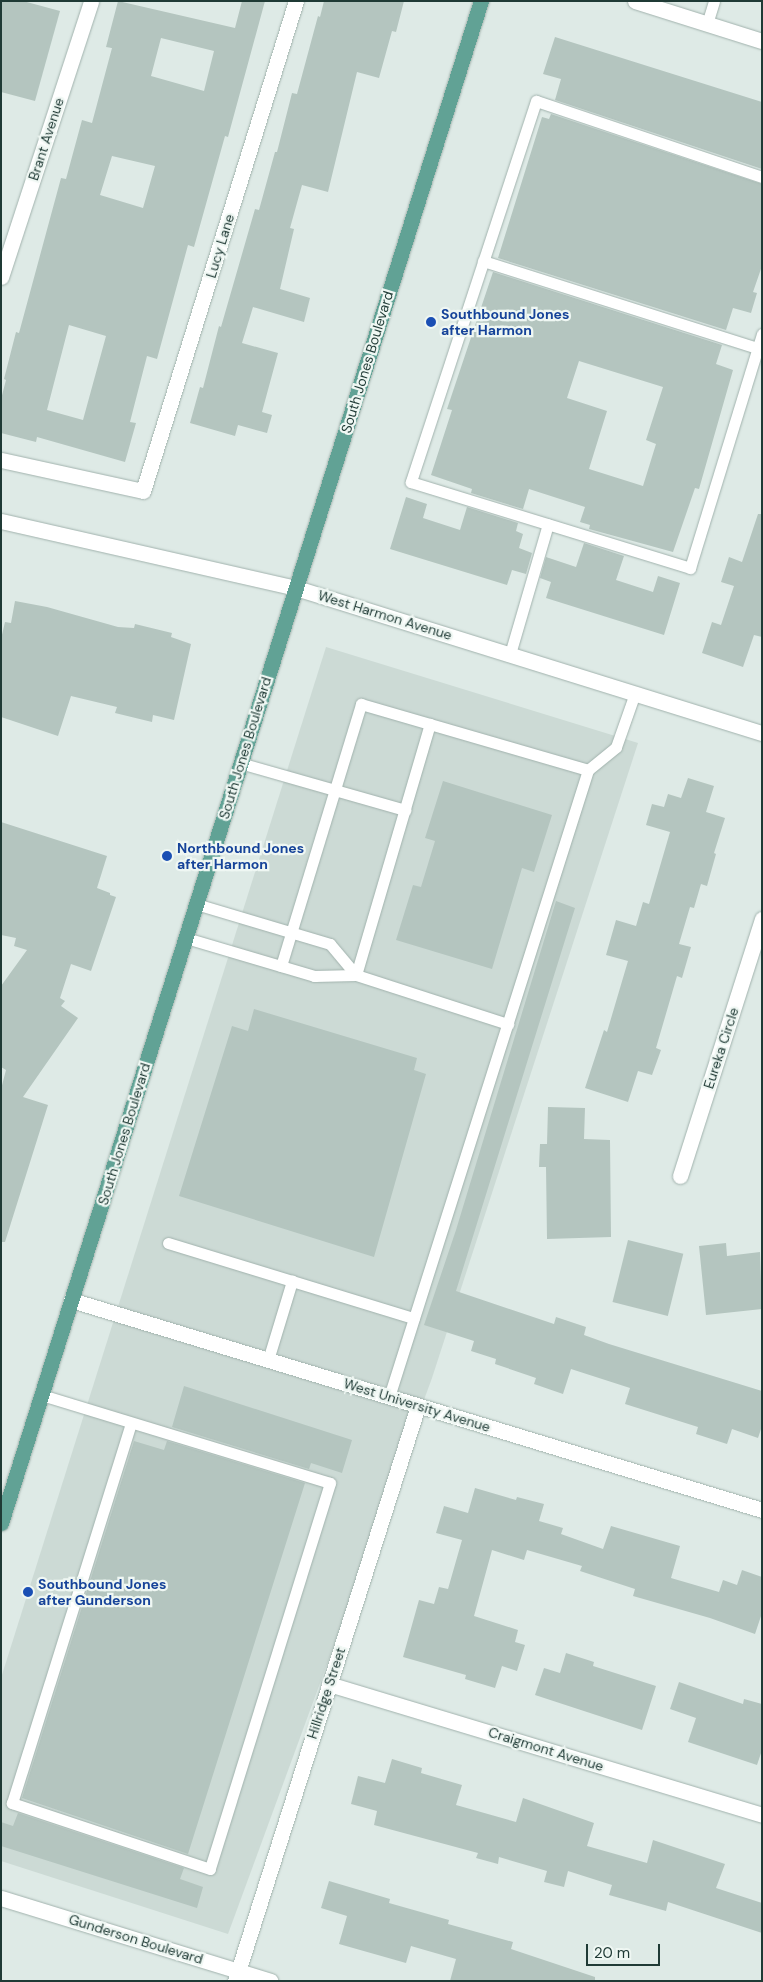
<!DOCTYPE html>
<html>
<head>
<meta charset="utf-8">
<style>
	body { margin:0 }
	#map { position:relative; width:763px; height:1982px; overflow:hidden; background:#deeae6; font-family:"DM Sans",sans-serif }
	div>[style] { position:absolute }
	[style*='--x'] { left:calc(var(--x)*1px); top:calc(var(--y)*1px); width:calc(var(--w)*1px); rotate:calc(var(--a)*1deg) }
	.built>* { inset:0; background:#ccdad5 }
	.building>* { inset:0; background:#b4c5bf; transform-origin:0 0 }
	.roads { filter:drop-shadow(0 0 1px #a1b2ad) drop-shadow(0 0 1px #a1b2ad) }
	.lane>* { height:11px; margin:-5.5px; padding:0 5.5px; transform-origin:5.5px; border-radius:5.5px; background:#fff }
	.street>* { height:15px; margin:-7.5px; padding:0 7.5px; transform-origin:7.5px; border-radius:7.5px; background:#fff }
	.secondary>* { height:15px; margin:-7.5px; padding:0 7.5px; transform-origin:7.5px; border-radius:7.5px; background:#fff }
	.primary>* { height:15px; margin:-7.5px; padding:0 7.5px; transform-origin:7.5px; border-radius:7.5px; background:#61a295 }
	.dots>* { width:14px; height:14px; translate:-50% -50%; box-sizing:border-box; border:2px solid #eff7f3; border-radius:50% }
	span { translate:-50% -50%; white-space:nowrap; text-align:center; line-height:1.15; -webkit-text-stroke:4.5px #eff7f3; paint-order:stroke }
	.street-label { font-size:14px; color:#1f3a35 }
	.transit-label { font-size:14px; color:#164399; font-weight:700 }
	.left { translate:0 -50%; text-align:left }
	.frame { position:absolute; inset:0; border:2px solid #1f3a35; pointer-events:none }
	.scale { position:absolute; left:586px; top:1944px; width:74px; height:22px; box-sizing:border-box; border:2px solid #1f3a35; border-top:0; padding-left:6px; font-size:15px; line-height:18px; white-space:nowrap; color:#1f3a35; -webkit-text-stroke:4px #eff7f3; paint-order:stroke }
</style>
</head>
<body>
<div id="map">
	<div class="built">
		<div style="clip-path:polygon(326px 647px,638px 743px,432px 1378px,228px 1934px,1px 1861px,1px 1678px)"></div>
	</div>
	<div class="building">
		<div style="clip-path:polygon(1px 1px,23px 1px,60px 11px,35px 101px,1px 92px)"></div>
		<div style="clip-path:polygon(evenodd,118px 1px,235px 28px,242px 1px,265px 1px,228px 137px,225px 136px,194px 247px,188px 245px,157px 359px,147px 356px,130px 422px,136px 423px,125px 462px,37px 437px,36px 442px,1px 433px,1px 399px,6px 380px,4px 379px,16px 332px,19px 333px,61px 178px,66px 179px,82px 120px,92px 123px,112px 48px,106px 47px,118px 1px,161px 38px,214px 51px,204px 91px,151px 76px,161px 38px,118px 1px,112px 156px,155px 166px,143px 208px,100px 195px,112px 156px,118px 1px,69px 325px,106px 336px,83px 420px,47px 410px,69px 325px)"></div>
		<div style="clip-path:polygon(324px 1px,404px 1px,396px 32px,392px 31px,379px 78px,357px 72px,328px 192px,302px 185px,290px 228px,294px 229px,280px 289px,310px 298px,304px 322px,253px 307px,242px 343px,278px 353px,262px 412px,272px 415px,267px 433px,238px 425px,235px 436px,190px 423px,200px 387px,203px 388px,219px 326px,221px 327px,255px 209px,259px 210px,275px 152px,277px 152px,292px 93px,297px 94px,318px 16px,320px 17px)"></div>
		<div style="clip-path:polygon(555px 37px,762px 102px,762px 169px,555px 100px,561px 79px,543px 74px)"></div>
		<div style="clip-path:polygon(551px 114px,762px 184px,762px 266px,753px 292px,757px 293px,751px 313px,733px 308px,726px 330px,498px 258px,542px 117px,549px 119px)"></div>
		<div style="clip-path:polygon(evenodd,493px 272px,722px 345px,716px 364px,733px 370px,699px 489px,695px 488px,673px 552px,589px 529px,590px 525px,580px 522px,585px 507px,529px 489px,523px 509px,471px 493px,472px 489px,431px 475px,452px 410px,447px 409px,493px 272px,579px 361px,663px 387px,646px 440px,656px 444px,643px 486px,589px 469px,607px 411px,567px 398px,579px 361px)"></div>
		<div style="clip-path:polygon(406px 497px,427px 504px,423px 518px,460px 530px,467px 507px,518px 523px,516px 531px,523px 534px,519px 548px,532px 553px,526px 574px,512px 570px,507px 585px,390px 549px)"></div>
		<div style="clip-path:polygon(758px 514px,762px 514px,762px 637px,754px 635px,743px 667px,702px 653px,712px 622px,721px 625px,734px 586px,721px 582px,729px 557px,742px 562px)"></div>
		<div style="clip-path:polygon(584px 543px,624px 556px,616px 580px,653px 592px,658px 576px,680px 583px,664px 635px,546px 598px,551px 582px,540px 578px,546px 557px,576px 567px)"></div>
		<div style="clip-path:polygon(15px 601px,47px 607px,118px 627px,134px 628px,135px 624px,172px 633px,171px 637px,191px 644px,174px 720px,153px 715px,152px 722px,115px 713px,117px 707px,71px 696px,58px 736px,1px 717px,1px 639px,5px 622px,11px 623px)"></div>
		<div style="clip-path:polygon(688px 778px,714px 786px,706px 812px,725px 818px,714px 853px,716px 854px,707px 886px,701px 884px,694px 908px,690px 907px,679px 944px,691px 947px,682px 978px,677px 976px,656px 1048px,661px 1050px,652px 1075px,638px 1071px,628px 1102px,585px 1088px,604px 1030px,607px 1032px,628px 961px,606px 955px,616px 920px,636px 926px,643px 902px,649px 904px,670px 832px,646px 825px,652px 804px,664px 807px,668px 794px,681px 798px)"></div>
		<div style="clip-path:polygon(443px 781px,552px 815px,534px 872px,522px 868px,492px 969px,396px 940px,413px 885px,421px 887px,435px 841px,425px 838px)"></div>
		<div style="clip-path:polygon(1px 822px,107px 856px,97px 888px,110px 893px,110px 895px,116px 897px,91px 971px,71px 964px,60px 998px,65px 1001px,61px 1006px,78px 1018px,23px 1097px,48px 1105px,5px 1242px,1px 1242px,1px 1089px,6px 1070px,1px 1067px,1px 986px,27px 950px,14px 946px,16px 938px,1px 935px)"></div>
		<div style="clip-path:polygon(556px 901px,575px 908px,456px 1291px,554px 1324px,556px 1317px,586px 1327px,584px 1335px,609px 1344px,762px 1391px,762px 1426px,758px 1438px,732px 1429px,727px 1444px,696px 1434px,698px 1427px,625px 1404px,630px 1388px,571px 1369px,563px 1394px,534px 1384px,536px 1378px,495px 1364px,496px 1359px,471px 1351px,474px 1341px,424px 1325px,456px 1230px)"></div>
		<div style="clip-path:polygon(254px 1009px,417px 1058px,414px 1070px,426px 1074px,374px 1257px,179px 1196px,232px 1026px,248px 1031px)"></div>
		<div style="clip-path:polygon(548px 1107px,585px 1108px,584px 1139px,610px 1140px,611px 1237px,547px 1239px,546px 1167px,539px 1167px,540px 1144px,547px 1144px)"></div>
		<div style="left:628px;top:1240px;width:57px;height:64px;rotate:14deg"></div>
		<div style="clip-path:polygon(726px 1243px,727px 1256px,760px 1252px,762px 1309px,706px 1315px,699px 1246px)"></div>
		<div style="clip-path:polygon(184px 1386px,352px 1440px,342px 1473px,311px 1463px,309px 1469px,172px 1427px)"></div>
		<div style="clip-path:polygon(134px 1441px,164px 1450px,167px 1441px,305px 1483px,188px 1854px,22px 1798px)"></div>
		<div style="clip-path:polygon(475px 1488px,516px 1500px,517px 1497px,544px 1504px,539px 1521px,563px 1528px,561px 1534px,603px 1549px,611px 1526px,680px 1546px,671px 1578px,719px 1592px,723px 1580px,737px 1585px,742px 1570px,762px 1577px,762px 1613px,755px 1634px,710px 1618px,633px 1596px,635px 1589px,580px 1571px,582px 1566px,527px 1550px,524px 1560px,492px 1550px,474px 1616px,518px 1630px,515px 1642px,525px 1645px,517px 1671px,502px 1666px,495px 1688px,465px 1679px,466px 1675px,403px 1657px,419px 1600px,434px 1604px,439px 1587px,448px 1589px,462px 1540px,436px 1533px,444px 1506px,468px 1513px)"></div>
		<div style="clip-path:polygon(566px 1653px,594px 1662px,593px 1666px,656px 1686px,642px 1730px,535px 1695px,544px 1668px,560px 1673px)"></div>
		<div style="clip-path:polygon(679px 1682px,743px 1704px,744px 1699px,762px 1704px,762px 1750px,757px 1765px,688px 1742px,696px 1718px,670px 1709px)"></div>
		<div style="clip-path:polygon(392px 1759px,422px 1768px,421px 1773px,462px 1785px,456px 1805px,516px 1822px,523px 1798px,594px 1823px,587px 1846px,647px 1863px,653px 1840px,725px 1864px,716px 1888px,762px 1903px,762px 1933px,668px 1902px,666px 1911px,609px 1895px,612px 1885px,568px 1871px,564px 1887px,544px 1882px,547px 1871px,499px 1857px,498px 1864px,476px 1858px,478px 1853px,374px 1825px,377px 1811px,351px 1804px,358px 1776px,385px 1783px)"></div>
		<div style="clip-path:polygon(18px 1813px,184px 1868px,180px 1879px,203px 1887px,197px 1908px,1px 1846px,1px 1822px,13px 1826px)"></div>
		<div style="clip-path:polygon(329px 1881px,390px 1899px,389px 1903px,449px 1920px,448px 1924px,513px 1942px,511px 1949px,595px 1977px,595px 1981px,450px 1981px,456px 1959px,411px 1946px,406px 1963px,339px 1944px,347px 1916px,321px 1908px)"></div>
	</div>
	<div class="roads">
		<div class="lane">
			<div style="--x:707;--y:24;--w:24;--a:-73"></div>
			<div style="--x:762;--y:177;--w:238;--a:-161.4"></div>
			<div style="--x:536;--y:101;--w:401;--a:108.2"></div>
			<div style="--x:411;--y:482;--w:292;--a:17.1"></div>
			<div style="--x:690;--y:568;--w:245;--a:-72.9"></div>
			<div style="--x:483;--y:261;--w:287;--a:17.6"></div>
			<div style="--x:510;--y:654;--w:135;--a:-73.7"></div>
			<div style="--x:240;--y:763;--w:172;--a:15.9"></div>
			<div style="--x:588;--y:770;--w:36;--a:-39"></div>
			<div style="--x:616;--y:747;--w:57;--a:-70.6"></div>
			<div style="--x:196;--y:904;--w:140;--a:16.6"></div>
			<div style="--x:330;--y:944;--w:40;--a:50"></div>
			<div style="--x:186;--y:938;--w:134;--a:16.5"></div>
			<div style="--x:314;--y:976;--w:42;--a:-1.4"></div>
			<div style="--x:356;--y:975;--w:160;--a:17.9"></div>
			<div style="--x:281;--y:966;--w:274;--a:-73"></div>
			<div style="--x:361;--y:704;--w:236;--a:16.2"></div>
			<div style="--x:588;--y:770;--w:658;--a:107.61"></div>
			<div style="--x:356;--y:975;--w:262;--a:-73.6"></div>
			<div style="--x:168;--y:1243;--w:257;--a:17"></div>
			<div style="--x:268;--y:1360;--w:83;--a:-73.1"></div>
			<div style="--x:42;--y:1395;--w:301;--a:17"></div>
			<div style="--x:330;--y:1483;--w:404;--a:107.3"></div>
			<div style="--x:210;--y:1869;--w:209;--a:-161.6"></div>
			<div style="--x:12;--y:1803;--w:398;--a:-72.6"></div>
		</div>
		<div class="street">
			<div style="--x:635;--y:1;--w:133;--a:17.5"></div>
			<div style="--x:1;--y:277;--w:290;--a:-71.9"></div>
			<div style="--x:1;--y:460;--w:145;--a:12.3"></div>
			<div style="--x:143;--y:491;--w:513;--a:-72.66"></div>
			<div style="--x:680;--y:1176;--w:270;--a:-72.3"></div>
			<div style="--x:71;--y:1300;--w:722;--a:16.9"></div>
			<div style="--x:329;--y:1684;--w:452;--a:16.8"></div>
			<div style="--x:1;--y:1898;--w:282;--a:17.1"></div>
			<div style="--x:235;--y:1981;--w:603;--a:-72.35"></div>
		</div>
		<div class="secondary">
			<div style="--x:1;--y:521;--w:303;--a:12.8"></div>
			<div style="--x:296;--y:588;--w:488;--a:17.3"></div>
		</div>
		<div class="primary">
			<div style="--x:1;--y:1523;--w:1596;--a:-72.5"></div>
		</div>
	</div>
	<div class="dots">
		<div style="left:431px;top:322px;background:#1a4fb4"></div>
		<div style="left:167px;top:856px;background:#1a4fb4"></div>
		<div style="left:28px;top:1592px;background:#1a4fb4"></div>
	</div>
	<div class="street-label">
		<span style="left:46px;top:139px;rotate:-72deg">Brant Avenue</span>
		<span style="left:220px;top:246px;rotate:-73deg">Lucy Lane</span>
		<span style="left:367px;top:362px;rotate:-73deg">South Jones Boulevard</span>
		<span style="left:385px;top:615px;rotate:17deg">West Harmon Avenue</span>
		<span style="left:245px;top:748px;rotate:-73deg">South Jones Boulevard</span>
		<span style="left:721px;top:1048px;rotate:-72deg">Eureka Circle</span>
		<span style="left:124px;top:1134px;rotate:-73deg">South Jones Boulevard</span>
		<span style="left:417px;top:1405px;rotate:17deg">West University Avenue</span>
		<span style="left:326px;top:1693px;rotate:-72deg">Hillridge Street</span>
		<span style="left:546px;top:1749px;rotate:17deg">Craigmont Avenue</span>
		<span style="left:136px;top:1939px;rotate:17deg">Gunderson Boulevard</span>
	</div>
	<div class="transit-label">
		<span class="left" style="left:441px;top:322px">Southbound Jones<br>after Harmon</span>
		<span class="left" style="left:177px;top:856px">Northbound Jones<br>after Harmon</span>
		<span class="left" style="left:38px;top:1592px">Southbound Jones<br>after Gunderson</span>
	</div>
	<div class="frame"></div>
	<div class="scale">20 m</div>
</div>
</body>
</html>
